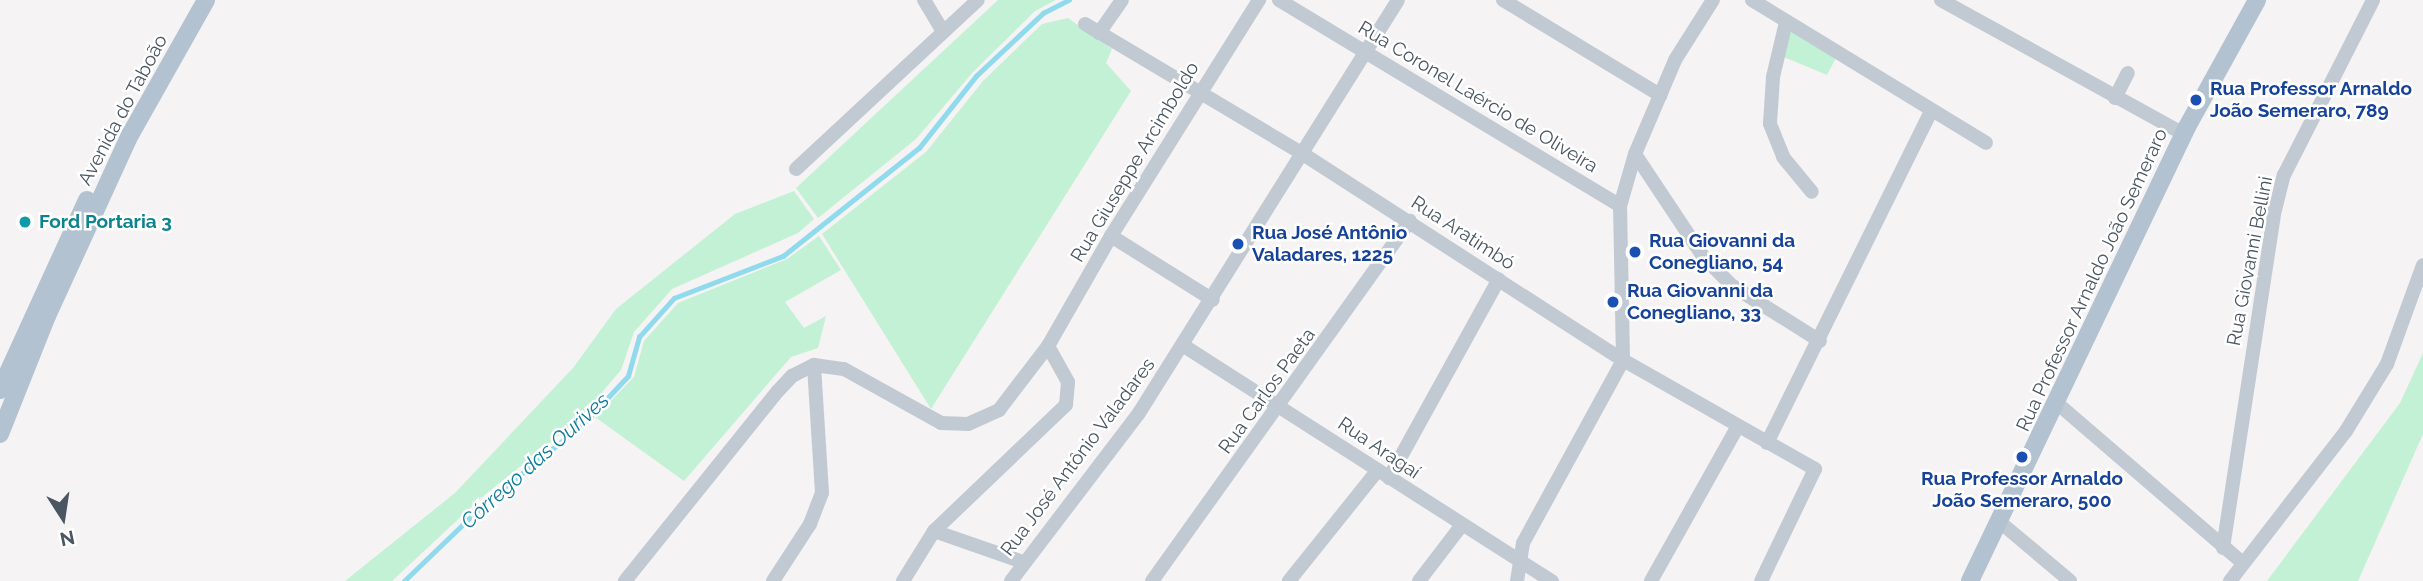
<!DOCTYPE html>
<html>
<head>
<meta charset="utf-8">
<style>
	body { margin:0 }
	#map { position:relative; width:2423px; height:581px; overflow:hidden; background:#f5f3f3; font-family:Raleway,sans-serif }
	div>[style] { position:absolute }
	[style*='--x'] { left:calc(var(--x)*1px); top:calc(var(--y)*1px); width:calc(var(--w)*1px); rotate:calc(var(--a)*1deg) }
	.green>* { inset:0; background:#c3f1d5 }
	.stream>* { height:4.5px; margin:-2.25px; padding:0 2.25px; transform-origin:2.25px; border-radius:2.25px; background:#90daee }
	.minor>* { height:14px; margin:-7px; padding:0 7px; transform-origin:7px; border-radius:7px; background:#c1cad2 }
	.major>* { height:18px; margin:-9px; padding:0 9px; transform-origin:9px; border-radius:9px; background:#b3c2d1 }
	.dots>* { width:19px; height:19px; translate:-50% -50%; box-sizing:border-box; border:4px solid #fff; border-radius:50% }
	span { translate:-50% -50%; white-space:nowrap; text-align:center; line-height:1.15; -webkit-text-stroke:5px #fff; paint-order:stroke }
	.transit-label { font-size:19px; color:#164399; font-weight:700 }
	.left { translate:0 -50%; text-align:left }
	.street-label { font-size:19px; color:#4a5661 }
	.culture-label { font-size:19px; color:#0d838f; font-weight:700 }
	.water-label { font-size:21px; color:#0c7c9b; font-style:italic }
	.north { position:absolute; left:28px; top:483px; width:70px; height:70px; -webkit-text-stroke:5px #fff; paint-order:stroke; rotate:168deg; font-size:19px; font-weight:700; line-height:28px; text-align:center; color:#4a5661 }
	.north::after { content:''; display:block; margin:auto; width:24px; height:32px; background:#4a5661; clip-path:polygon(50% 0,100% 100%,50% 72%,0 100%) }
</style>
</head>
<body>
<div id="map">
	<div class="green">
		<div style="clip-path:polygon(998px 0,1056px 0,1035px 11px,973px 72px,916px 139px,818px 218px,796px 188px)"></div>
		<div style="clip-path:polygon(1068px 18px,1112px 49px,1106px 63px,1131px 91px,931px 409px,822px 234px,926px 152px,983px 81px,1042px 24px)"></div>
		<div style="clip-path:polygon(1786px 27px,1838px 54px,1827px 75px,1779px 55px)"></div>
		<div style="clip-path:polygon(794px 191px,814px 219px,798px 233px,672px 289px,634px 332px,621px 370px,578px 420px,482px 497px,392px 581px,345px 581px,455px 493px,573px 368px,616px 309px,735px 214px)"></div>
		<div style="clip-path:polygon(819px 236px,841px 270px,785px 302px,804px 328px,826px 316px,818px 348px,791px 357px,684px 481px,595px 417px,634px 377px,644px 341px,678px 303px,787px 259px)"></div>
		<div style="clip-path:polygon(2423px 353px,2423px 434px,2358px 581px,2267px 581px,2400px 403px)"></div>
	</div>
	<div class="stream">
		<div style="--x:404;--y:581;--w:112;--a:-43.9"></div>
		<div style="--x:485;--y:503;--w:124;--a:-38.8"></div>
		<div style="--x:582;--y:425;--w:67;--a:-46.8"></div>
		<div style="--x:628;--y:376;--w:41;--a:-74.2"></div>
		<div style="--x:639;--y:337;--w:52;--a:-48.1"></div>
		<div style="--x:674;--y:298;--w:117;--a:-21.1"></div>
		<div style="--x:783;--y:256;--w:174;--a:-38.5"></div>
		<div style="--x:919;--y:148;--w:92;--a:-51.6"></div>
		<div style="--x:976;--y:76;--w:92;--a:-43.2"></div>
		<div style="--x:1043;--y:13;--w:29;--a:-27"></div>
	</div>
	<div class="minor">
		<div style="--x:924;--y:0;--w:37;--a:59"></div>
		<div style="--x:1279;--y:0;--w:398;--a:31.1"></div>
		<div style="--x:1503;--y:0;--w:184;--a:31.2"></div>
		<div style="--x:1752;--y:0;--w:274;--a:31.4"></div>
		<div style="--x:1941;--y:0;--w:277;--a:28.9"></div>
		<div style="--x:1786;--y:22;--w:57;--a:103.3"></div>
		<div style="--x:1773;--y:77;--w:47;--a:93.7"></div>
		<div style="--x:1770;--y:124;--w:35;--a:68"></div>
		<div style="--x:1783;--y:157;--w:45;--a:50.4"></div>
		<div style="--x:1085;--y:24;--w:254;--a:30.8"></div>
		<div style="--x:1303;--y:154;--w:381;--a:32.8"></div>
		<div style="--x:1623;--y:360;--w:221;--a:29.6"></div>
		<div style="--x:1815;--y:469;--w:124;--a:115.7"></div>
		<div style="--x:1099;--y:33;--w:40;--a:-55.1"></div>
		<div style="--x:2115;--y:98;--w:28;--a:-63"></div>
		<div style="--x:1635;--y:154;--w:121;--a:56.4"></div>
		<div style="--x:1702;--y:255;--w:42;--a:46"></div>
		<div style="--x:1731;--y:285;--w:105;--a:32.2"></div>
		<div style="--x:796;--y:169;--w:248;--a:-42.9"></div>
		<div style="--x:1111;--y:236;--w:120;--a:32.1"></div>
		<div style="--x:1184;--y:346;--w:437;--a:32.6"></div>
		<div style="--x:2058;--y:404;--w:243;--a:40.7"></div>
		<div style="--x:1767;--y:443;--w:370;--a:-63.7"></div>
		<div style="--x:1389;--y:478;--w:227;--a:-61.1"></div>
		<div style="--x:2001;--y:523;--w:90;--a:40"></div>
		<div style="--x:934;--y:531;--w:94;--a:19.2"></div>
		<div style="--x:2223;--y:548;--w:342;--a:-81.3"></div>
		<div style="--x:2275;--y:210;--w:36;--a:-76"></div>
		<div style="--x:2284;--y:175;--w:196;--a:-63"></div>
		<div style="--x:625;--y:581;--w:244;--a:-51.2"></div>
		<div style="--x:778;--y:391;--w:21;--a:-47"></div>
		<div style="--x:792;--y:376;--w:25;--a:-27"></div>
		<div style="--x:814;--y:365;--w:30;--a:8"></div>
		<div style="--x:844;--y:369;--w:111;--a:29.1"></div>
		<div style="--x:941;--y:423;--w:27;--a:2"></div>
		<div style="--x:968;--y:424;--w:34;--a:-24"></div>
		<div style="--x:999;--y:410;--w:81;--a:-52.6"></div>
		<div style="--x:1048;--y:346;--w:127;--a:-60.2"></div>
		<div style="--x:1111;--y:236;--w:279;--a:-57.9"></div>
		<div style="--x:773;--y:581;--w:68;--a:-57"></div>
		<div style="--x:810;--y:524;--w:33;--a:-69"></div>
		<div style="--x:822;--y:493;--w:128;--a:-93.6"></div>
		<div style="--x:903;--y:581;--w:59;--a:-58.2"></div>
		<div style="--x:934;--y:531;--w:182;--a:-43.7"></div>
		<div style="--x:1066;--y:405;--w:23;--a:-85"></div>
		<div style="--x:1068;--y:382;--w:41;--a:-119.1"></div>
		<div style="--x:1011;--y:581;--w:211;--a:-52.7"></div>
		<div style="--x:1139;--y:413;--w:487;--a:-57.9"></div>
		<div style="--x:1152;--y:581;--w:443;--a:-54.4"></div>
		<div style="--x:1289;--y:581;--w:142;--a:-51.3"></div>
		<div style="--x:1419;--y:581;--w:69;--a:-52.6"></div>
		<div style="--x:1517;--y:581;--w:38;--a:-81"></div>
		<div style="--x:1523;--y:543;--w:209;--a:-61.3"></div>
		<div style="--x:1623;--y:360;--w:154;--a:-91.1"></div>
		<div style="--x:1620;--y:206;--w:54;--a:-73.9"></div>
		<div style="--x:1635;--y:154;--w:102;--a:-66.9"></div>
		<div style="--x:1675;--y:60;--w:71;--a:-57.7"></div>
		<div style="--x:1651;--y:581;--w:176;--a:-60.7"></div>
		<div style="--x:2230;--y:581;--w:190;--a:-52.3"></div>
		<div style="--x:2346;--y:431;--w:79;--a:-58.5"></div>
		<div style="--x:2387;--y:364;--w:105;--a:-70"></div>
	</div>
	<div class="major">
		<div style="--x:0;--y:390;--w:209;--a:-65.4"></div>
		<div style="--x:0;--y:434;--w:127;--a:-68.3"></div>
		<div style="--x:47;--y:316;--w:199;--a:-65.4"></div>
		<div style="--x:130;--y:135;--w:155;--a:-60.6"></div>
		<div style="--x:1970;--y:581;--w:503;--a:-64.45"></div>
		<div style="--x:2187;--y:127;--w:145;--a:-61.1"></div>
	</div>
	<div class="dots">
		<div style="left:2196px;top:100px;background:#1a4fb4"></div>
		<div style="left:25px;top:222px;background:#0f9aa8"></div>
		<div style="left:1238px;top:244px;background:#1a4fb4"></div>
		<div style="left:1635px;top:252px;background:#1a4fb4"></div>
		<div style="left:1613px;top:302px;background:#1a4fb4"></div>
		<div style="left:2022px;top:457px;background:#1a4fb4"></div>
	</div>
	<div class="transit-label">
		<span class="left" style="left:2210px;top:100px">Rua Professor Arnaldo<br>João Semeraro, 789</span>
		<span class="left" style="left:1252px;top:244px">Rua José Antônio<br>Valadares, 1225</span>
		<span class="left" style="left:1649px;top:252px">Rua Giovanni da<br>Conegliano, 54</span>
		<span class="left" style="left:1627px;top:302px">Rua Giovanni da<br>Conegliano, 33</span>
		<span style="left:2022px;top:490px">Rua Professor Arnaldo<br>João Semeraro, 500</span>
	</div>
	<div class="street-label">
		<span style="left:1478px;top:97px;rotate:31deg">Rua Coronel Laércio de Oliveira</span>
		<span style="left:123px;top:110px;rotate:-62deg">Avenida do Taboão</span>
		<span style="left:1135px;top:162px;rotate:-59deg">Rua Giuseppe Arcimboldo</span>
		<span style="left:1463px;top:233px;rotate:33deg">Rua Aratimbó</span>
		<span style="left:2250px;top:261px;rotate:-79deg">Rua Giovanni Bellini</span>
		<span style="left:2092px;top:280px;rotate:-65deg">Rua Professor Arnaldo João Semeraro</span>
		<span style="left:1267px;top:391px;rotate:-54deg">Rua Carlos Paeta</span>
		<span style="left:1379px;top:448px;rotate:34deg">Rua Aragaí</span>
		<span style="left:1078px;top:457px;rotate:-53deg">Rua José Antônio Valadares</span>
	</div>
	<div class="culture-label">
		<span class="left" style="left:39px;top:222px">Ford Portaria 3</span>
	</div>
	<div class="water-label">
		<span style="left:535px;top:461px;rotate:-42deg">Córrego das Ourives</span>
	</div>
	<div class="north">N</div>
</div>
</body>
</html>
